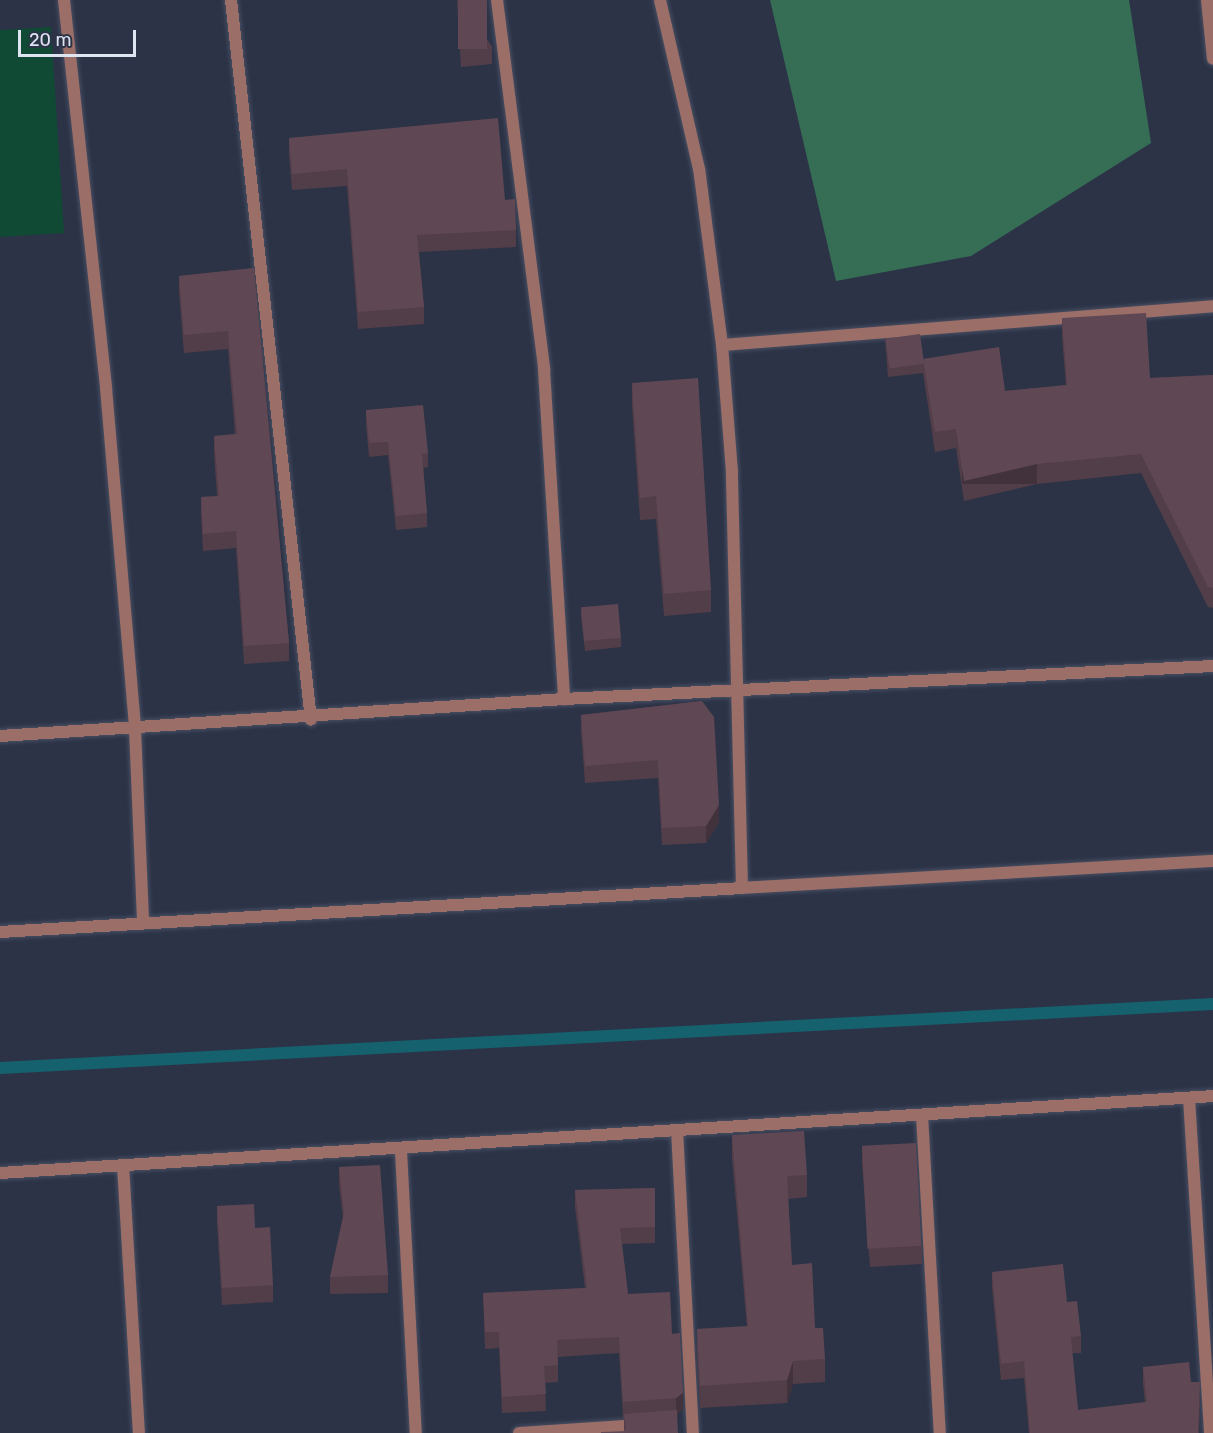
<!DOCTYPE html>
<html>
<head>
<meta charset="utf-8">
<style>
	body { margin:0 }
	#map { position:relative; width:1213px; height:1433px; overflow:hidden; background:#2c3347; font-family:Rubik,sans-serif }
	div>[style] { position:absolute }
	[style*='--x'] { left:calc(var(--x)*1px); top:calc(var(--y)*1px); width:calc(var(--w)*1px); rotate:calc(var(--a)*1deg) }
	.green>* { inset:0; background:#104a34 }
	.forest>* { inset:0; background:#356d55 }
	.stream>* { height:12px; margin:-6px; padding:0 6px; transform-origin:6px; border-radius:6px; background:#16616e }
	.roads { filter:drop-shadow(0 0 2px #494f62) drop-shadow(0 0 2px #494f62) }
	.street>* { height:12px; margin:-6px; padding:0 6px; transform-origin:6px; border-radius:6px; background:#9c6e68 }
	.wall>* { inset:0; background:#523e48 }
	.shaded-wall>* { inset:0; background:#42323b; transform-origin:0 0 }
	.building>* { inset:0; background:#5f4854; transform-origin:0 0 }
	span { translate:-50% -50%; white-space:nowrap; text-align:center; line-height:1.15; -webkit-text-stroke:4.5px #2c3347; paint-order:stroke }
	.scale { position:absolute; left:18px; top:30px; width:118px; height:27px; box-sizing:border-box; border:3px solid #dfe4f1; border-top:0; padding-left:8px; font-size:18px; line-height:21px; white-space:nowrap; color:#dfe4f1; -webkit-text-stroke:4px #2c3347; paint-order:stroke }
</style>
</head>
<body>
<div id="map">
	<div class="green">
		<div style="clip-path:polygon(51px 27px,64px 233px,0 237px,0 30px)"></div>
	</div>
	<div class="forest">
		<div style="clip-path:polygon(770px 0,1129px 0,1151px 143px,971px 256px,836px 281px)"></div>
	</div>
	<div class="stream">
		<div style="--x:0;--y:1068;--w:1215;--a:-3.02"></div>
	</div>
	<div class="roads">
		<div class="street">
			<div style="--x:64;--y:0;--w:390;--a:83.8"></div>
			<div style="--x:106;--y:388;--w:342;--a:85.1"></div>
			<div style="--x:135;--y:729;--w:194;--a:87.6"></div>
			<div style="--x:231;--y:0;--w:724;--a:83.66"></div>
			<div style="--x:497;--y:0;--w:372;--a:82.7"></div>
			<div style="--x:544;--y:369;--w:331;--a:86.5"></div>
			<div style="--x:1207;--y:0;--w:59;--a:84.2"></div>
			<div style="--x:722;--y:345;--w:493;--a:-4.5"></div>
			<div style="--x:0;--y:736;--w:565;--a:-3.75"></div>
			<div style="--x:564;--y:699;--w:650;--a:-2.91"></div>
			<div style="--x:742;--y:888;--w:472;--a:-3.3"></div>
			<div style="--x:0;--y:932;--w:743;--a:-3.39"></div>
			<div style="--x:742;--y:888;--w:416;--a:-91.4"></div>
			<div style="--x:732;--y:472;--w:127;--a:-94.5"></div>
			<div style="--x:722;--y:345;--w:177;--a:-97.4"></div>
			<div style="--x:699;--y:169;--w:173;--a:-103"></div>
			<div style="--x:1189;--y:1098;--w:336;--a:86.4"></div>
			<div style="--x:922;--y:1115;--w:319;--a:86.8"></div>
			<div style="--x:677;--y:1130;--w:303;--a:87"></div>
			<div style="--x:401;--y:1151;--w:282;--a:87"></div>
			<div style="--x:123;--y:1165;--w:268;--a:86.6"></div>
			<div style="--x:0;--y:1173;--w:1215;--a:-3.63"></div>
			<div style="--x:519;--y:1433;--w:122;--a:-3.8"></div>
		</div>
	</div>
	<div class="wall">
		<div style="clip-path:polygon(457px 0,492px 46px,492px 64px,461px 67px)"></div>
		<div style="clip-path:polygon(289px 138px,505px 200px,516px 230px,516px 247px,419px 252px,424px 307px,424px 324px,358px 329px,347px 186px,292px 190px,289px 155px)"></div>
		<div style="clip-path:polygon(254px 268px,289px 643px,289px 661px,244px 664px,236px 548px,203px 551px,201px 515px,201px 497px,217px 496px,214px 453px,214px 436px,235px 434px,228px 349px,184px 353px,179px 293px,179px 276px)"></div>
		<div style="clip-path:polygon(1062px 318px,1150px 378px,1213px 375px,1213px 608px,1208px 607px,1141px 473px,1037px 484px,964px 501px,956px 448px,935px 452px,923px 373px,888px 377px,885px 338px,923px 363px,1005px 391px,1066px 385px,1062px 338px)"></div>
		<div style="clip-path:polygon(632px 383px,711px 590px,711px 612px,664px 616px,656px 519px,640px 520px,632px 406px)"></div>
		<div style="clip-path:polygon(366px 410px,428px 453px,428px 467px,423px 468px,427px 513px,427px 527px,396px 530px,388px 455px,369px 457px,366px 424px)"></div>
		<div style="clip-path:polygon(581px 607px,621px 638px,621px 647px,585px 651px,581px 616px)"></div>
		<div style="clip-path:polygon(702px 701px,719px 822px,706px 843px,662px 845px,658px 778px,585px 783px,581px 733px,581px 715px)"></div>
		<div style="clip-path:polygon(732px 1135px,807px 1175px,807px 1197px,788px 1199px,792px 1265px,815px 1328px,825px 1359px,825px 1382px,793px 1384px,787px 1403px,700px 1408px,697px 1352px,697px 1329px,747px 1327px,732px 1158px)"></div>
		<div style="clip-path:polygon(862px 1147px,922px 1246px,922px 1264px,870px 1267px,862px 1164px)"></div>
		<div style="clip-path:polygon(339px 1167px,388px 1275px,388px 1293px,330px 1294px,330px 1277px,343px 1218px,339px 1184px)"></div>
		<div style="clip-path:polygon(655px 1188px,655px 1243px,622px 1244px,628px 1294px,672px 1334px,683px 1409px,677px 1414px,624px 1431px,624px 1418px,623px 1418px,619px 1353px,558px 1357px,558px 1382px,545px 1383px,546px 1411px,502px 1413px,499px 1348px,485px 1349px,483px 1293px,585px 1288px,575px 1207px,575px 1190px)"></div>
		<div style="clip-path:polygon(217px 1206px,255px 1228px,273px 1285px,273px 1302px,222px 1305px,217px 1223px)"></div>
		<div style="clip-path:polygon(992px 1272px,1067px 1302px,1081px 1336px,1081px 1353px,1072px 1353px,1078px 1410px,1145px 1402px,1143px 1384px,1143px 1367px,1191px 1382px,1200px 1398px,1199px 1433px,1029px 1433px,1024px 1378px,1001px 1380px,992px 1288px)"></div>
	</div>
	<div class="shaded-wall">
		<div style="left:1037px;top:464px;width:20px;height:75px;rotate:90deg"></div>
		<div style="clip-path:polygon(719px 805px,719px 822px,706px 843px,706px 826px)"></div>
		<div style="clip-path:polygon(793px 1361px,793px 1384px,787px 1403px,787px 1380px)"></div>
		<div style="clip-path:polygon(683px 1393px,683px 1409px,676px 1415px,676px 1398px)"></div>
	</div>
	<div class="building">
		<div style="left:458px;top:0;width:29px;height:49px"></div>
		<div style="clip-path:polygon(498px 118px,505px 200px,515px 199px,516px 230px,417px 235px,424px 307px,358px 312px,347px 169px,292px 174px,289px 138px)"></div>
		<div style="clip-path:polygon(254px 268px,289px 643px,244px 646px,236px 531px,203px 534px,201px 497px,219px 496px,214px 436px,237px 434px,228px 331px,184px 335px,179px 276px)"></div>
		<div style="clip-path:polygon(1146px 313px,1150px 378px,1213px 375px,1213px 588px,1208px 587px,1141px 454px,1037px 464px,964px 481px,956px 429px,935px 432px,923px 359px,999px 347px,1005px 391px,1067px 385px,1062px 318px)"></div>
		<div style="left:920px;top:334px;width:30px;height:35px;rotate:82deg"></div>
		<div style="clip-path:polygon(698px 378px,711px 590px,664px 594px,656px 496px,640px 498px,632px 383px)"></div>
		<div style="clip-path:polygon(423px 405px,428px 453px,422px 454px,427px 513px,396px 516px,388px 442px,369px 443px,366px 410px)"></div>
		<div style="left:618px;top:604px;width:34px;height:37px;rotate:85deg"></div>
		<div style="clip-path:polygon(702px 701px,714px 717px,719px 805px,706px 826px,662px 828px,658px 760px,585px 766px,581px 715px)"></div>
		<div style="clip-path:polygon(804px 1131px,807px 1175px,787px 1176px,792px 1265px,812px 1263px,815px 1328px,823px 1328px,825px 1359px,793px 1361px,787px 1380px,700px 1386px,697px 1329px,748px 1326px,732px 1135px)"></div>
		<div style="left:916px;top:1143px;width:103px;height:54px;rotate:87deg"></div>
		<div style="clip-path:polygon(380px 1165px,388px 1275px,330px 1277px,344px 1212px,339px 1167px)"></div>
		<div style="clip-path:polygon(655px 1188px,655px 1227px,620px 1228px,628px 1294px,670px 1292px,672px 1334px,680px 1333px,683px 1393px,676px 1398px,623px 1402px,619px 1337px,557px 1340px,558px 1365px,544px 1366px,546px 1394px,502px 1397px,499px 1332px,485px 1332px,483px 1293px,587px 1288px,575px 1190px)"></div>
		<div style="clip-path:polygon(254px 1204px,255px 1228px,270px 1227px,273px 1285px,222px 1288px,217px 1206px)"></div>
		<div style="clip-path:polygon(1063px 1264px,1067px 1302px,1077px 1301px,1081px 1336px,1071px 1337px,1078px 1410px,1147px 1402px,1143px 1367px,1189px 1362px,1191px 1382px,1200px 1382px,1198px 1433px,1030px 1433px,1024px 1361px,1001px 1364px,992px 1272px)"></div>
		<div style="clip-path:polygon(677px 1410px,678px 1433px,601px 1433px,601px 1432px,626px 1431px,624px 1414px)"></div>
	</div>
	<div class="scale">20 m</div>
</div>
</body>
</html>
